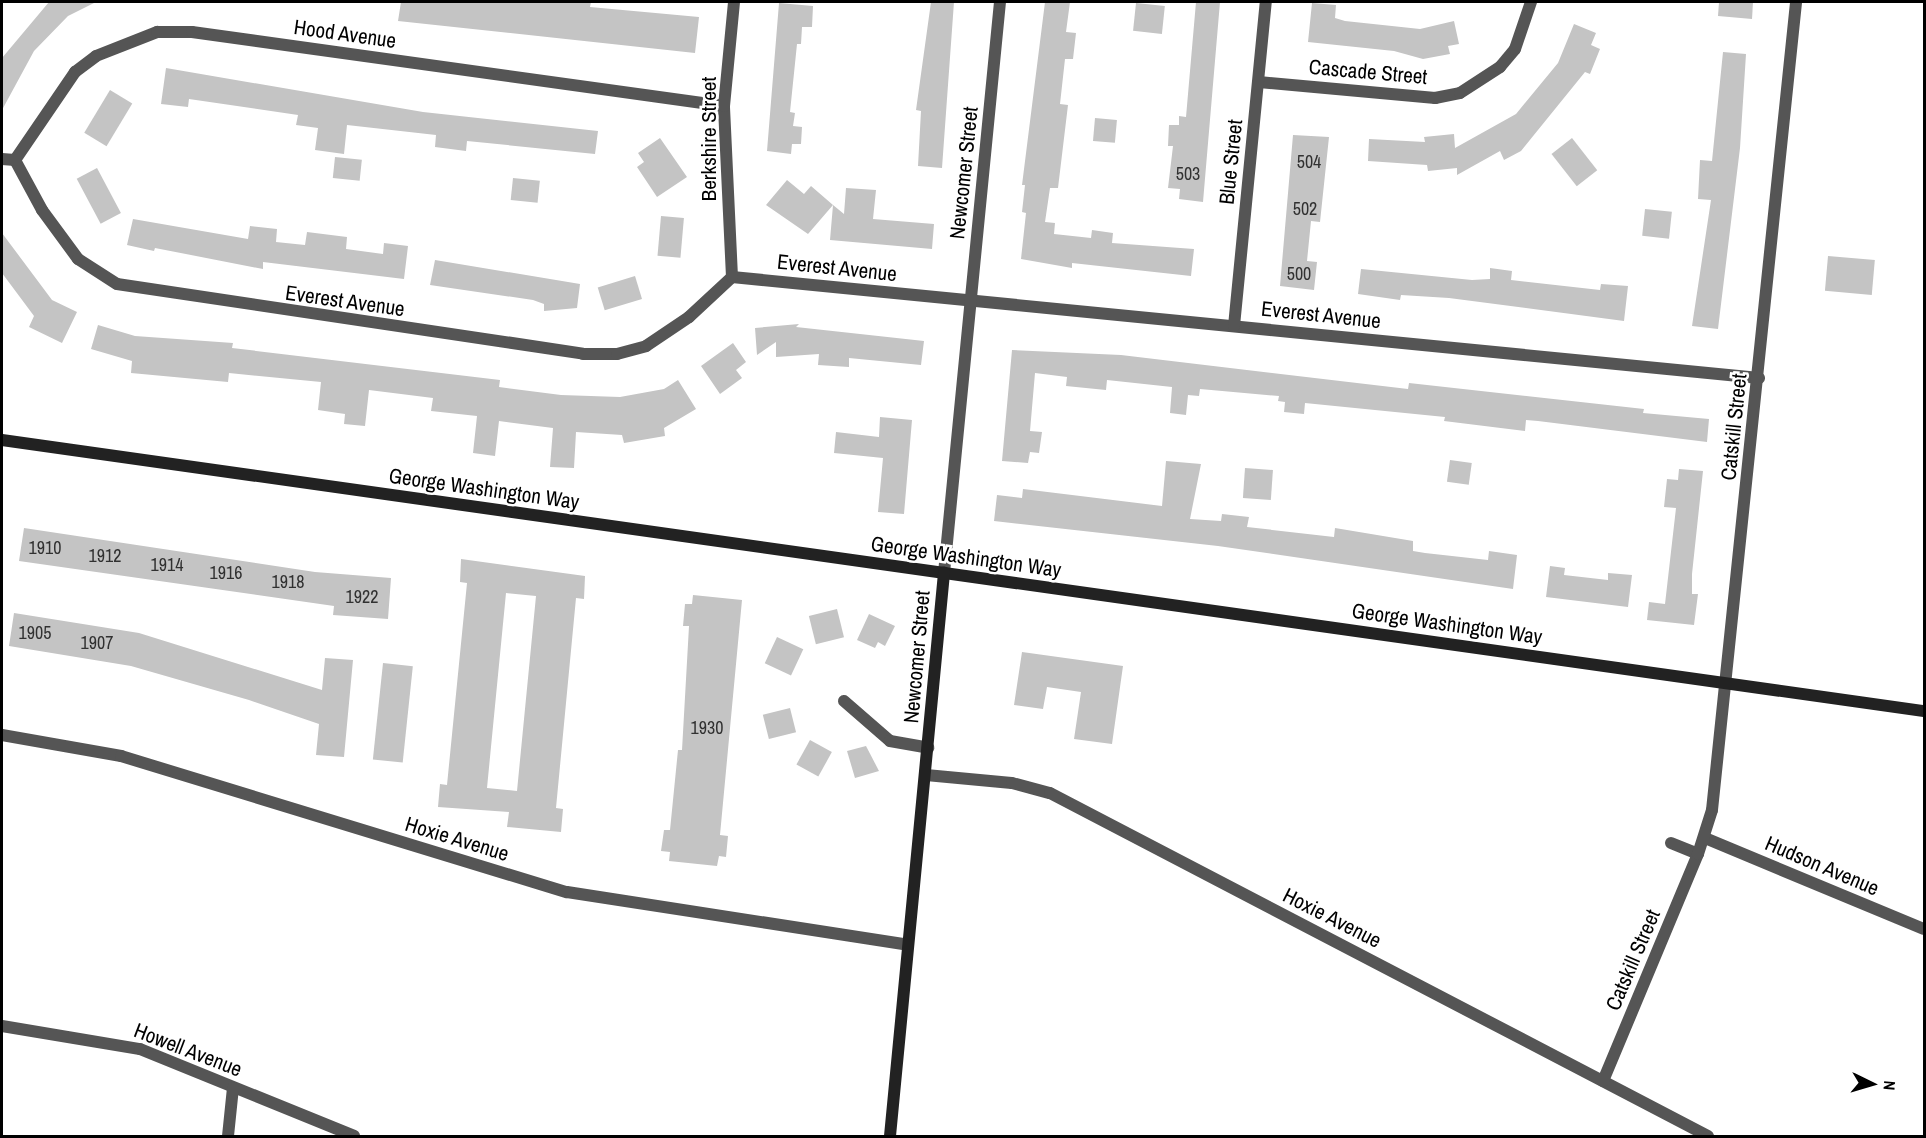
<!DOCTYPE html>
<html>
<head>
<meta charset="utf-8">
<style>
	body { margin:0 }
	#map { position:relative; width:1926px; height:1138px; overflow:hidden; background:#fff; font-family:"Archivo Narrow",sans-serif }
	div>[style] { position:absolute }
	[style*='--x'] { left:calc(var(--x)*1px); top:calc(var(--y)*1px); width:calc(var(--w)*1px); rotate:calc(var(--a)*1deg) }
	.building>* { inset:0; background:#c4c4c4; transform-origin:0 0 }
	.street>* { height:12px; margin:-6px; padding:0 6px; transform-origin:6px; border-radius:6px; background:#555 }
	.secondary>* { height:12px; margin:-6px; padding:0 6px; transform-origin:6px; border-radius:6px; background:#222 }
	span { translate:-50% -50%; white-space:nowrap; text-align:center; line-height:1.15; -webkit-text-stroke:5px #fff; paint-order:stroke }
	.number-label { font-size:18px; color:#313131 }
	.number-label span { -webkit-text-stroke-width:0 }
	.street-label { font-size:21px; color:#000 }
	.frame { position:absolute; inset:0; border:3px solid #000; pointer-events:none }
	.north { position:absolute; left:1842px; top:1054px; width:60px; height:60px; -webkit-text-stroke:4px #fff; paint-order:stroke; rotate:95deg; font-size:16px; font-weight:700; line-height:24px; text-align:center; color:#000 }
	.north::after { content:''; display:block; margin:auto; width:21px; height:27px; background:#000; clip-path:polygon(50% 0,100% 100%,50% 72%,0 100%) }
</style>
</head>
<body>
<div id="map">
	<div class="building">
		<div style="clip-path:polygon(49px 2px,96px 2px,68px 16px,34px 51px,2px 110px,2px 58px)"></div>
		<div style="clip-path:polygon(401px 2px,591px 2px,590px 7px,699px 17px,695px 53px,398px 21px)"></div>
		<div style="clip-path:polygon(931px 2px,954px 2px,942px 168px,918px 166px,921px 111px,916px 110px)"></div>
		<div style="clip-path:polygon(1045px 2px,1070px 2px,1066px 32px,1076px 33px,1073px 59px,1065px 59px,1060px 104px,1068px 105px,1058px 188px,1050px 188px,1045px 222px,1055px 223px,1054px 234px,1091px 238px,1092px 230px,1113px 233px,1112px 243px,1194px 249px,1191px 276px,1072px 263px,1072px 268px,1021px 259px,1026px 213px,1022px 212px,1025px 185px,1022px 185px)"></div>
		<div style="clip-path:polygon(1196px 2px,1220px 2px,1203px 202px,1179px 199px,1180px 189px,1168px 188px,1173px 146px,1168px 146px,1169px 125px,1179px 125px,1179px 116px,1186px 117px)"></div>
		<div style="clip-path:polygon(1719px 2px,1753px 2px,1752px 19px,1718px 16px)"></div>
		<div style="clip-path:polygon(779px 3px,813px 6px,812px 27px,802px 27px,801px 44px,797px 44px,790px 112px,795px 113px,793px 126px,802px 127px,801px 144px,792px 144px,791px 154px,767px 151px)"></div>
		<div style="left:1136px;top:3px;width:29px;height:28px;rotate:6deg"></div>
		<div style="clip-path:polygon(1312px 3px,1336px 5px,1335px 18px,1345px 21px,1420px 29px,1454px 21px,1459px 44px,1448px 46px,1450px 54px,1423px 59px,1394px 51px,1308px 42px)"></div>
		<div style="clip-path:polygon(1574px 24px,1596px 33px,1591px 45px,1600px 49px,1590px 74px,1585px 72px,1521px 151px,1504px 160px,1500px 151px,1457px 175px,1457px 168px,1428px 171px,1427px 165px,1368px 161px,1369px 139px,1425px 142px,1424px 137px,1454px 134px,1455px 148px,1516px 114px,1558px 63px)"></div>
		<div style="clip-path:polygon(1723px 52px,1746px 54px,1740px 148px,1718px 329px,1692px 326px,1711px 200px,1698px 199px,1700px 160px,1712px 161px)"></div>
		<div style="clip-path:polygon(166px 68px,423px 112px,598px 131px,595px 154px,467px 141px,466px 151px,435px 147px,436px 135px,347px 125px,344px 154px,315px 150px,318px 128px,296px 125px,298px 115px,189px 99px,188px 107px,161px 104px)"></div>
		<div style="left:110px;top:90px;width:26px;height:50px;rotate:31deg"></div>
		<div style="left:1095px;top:118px;width:22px;height:23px;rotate:5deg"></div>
		<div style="clip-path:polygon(1293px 135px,1329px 137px,1320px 222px,1311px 221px,1307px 261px,1317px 262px,1314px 290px,1280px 286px)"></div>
		<div style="clip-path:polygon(660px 138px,687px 177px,657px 197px,637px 167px,644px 162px,638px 153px)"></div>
		<div style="left:1572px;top:138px;width:41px;height:26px;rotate:52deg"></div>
		<div style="left:335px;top:157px;width:27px;height:21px;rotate:6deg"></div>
		<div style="left:97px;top:168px;width:51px;height:23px;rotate:62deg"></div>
		<div style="left:513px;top:178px;width:27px;height:22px;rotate:6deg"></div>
		<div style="clip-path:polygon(787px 180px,804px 194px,811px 186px,833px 205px,808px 234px,766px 205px)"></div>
		<div style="clip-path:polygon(846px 188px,876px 190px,873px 219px,934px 224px,932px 249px,830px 240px,833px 205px,844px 214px)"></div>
		<div style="left:1645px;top:209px;width:27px;height:27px;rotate:6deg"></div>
		<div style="left:661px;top:216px;width:23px;height:40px;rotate:5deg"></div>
		<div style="clip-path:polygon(133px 219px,248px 239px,250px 226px,277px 229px,276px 242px,305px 245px,307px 232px,347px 237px,346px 249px,383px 254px,384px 243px,408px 246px,404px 279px,263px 262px,263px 269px,155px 248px,154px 251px,127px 245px)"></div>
		<div style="clip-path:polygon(2px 233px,52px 300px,77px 312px,62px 343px,29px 327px,34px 316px,2px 273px)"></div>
		<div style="left:1828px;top:256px;width:47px;height:35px;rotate:5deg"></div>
		<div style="clip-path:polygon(435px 260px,580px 284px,577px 308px,544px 311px,544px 304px,533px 300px,430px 285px)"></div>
		<div style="clip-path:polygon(1490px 268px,1512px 271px,1511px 280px,1600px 290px,1601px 284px,1628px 286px,1624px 321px,1449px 298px,1401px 295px,1400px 300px,1358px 294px,1361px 269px,1472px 280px,1490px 279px)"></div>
		<div style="left:635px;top:276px;width:24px;height:39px;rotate:73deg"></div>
		<div style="clip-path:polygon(799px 324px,796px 327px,924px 341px,921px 365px,849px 358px,849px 367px,818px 365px,819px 354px,776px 357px,776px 342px,757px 355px,755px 328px)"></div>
		<div style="clip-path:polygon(98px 325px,135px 336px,233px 343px,232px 348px,500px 380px,499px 387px,561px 395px,620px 397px,664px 389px,678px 380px,696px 409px,664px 428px,665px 436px,624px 443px,622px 435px,576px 432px,574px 468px,550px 467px,553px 428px,499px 421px,495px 456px,473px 453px,477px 416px,431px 411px,433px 398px,369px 390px,365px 426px,344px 424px,345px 414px,318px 410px,321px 382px,229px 373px,228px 382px,131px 373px,132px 361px,91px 349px)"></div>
		<div style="clip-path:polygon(733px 343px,746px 362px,736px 370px,742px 378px,720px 394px,701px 366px)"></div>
		<div style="clip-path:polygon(1012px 350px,1121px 355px,1408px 389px,1409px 383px,1644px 409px,1643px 413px,1709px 419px,1707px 442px,1538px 421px,1526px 420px,1525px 431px,1444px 421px,1445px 417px,1305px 403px,1304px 414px,1284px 412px,1285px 402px,1278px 401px,1279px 396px,1200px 389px,1199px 396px,1188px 395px,1186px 415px,1170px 413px,1172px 387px,1107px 380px,1106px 390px,1066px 386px,1067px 377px,1035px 373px,1030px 431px,1042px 432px,1039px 453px,1030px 452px,1028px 463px,1002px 461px)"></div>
		<div style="clip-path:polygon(880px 417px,912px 420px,904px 514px,878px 512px,883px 458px,834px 453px,836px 432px,879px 437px)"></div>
		<div style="left:1450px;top:460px;width:22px;height:22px;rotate:8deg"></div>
		<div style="clip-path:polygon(1166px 461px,1201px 464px,1190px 519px,1221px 521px,1222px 514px,1249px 517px,1247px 527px,1334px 537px,1335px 528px,1413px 541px,1413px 551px,1425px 553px,1488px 560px,1489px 551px,1517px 555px,1513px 589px,1218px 546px,994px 521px,997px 495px,1022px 498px,1023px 489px,1162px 506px)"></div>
		<div style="left:1245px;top:468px;width:28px;height:30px;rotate:4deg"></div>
		<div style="clip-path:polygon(1679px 469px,1703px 471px,1692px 574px,1692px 594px,1698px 594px,1694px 625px,1647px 620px,1649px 602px,1665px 604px,1676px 508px,1664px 507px,1667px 479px,1678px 480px)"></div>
		<div style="clip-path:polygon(24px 528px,315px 572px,391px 578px,388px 619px,333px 615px,334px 606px,19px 561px)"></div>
		<div style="clip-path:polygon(evenodd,461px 559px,585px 576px,584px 599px,576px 598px,556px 808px,563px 809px,561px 832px,507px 827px,509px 812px,438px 807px,440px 784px,447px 785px,467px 583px,460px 582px,461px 559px,506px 593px,536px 596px,517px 791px,487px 788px,506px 593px)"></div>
		<div style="clip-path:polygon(1550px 566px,1565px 568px,1564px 575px,1608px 580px,1608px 573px,1632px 575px,1628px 607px,1546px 597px)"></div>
		<div style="clip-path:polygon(693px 595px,742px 600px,720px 835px,728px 836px,726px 857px,719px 856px,717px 866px,669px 861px,670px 852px,661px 851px,664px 830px,670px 830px,678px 750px,682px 750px,689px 626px,683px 626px,685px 604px,692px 604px)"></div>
		<div style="left:837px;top:609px;width:29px;height:29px;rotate:76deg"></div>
		<div style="clip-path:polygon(14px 613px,139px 633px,322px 690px,325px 658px,353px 660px,344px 757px,316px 755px,319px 724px,249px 700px,131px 666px,9px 646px)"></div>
		<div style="clip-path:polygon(869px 614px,895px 626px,885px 646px,878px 642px,875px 648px,857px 640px)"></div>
		<div style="left:777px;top:637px;width:29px;height:29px;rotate:25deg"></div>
		<div style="clip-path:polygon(1022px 652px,1123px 666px,1112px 744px,1074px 739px,1081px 692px,1047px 687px,1043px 709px,1014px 705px)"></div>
		<div style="left:383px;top:663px;width:30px;height:97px;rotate:6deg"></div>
		<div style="left:790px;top:708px;width:25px;height:28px;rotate:76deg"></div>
		<div style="left:810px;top:740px;width:25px;height:28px;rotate:29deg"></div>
		<div style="clip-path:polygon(866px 746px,879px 771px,855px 778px,847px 751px)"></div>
	</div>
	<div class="street">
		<div style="--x:1259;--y:82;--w:177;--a:5.2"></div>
		<div style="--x:1435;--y:98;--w:25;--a:-11"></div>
		<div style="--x:1460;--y:93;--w:48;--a:-33"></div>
		<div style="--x:1500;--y:67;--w:23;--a:-50"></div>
		<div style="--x:1515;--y:49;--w:50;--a:-71.2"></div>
		<div style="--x:2;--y:159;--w:13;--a:4"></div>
		<div style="--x:15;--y:160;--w:57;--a:61.6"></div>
		<div style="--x:42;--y:210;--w:61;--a:53.7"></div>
		<div style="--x:78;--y:259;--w:46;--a:32.7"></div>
		<div style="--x:117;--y:284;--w:471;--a:8.5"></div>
		<div style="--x:583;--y:354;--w:34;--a:0"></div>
		<div style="--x:617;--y:354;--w:30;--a:-15"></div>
		<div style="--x:646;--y:346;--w:52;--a:-34"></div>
		<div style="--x:689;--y:317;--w:59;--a:-42.9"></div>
		<div style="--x:732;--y:277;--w:1032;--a:5.62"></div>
		<div style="--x:15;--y:160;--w:107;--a:-55.7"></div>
		<div style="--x:75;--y:72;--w:26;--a:-37"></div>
		<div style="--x:96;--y:56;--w:66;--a:-21.5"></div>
		<div style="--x:157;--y:32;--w:35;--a:0"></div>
		<div style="--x:192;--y:32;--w:537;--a:7.92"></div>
		<div style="--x:732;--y:277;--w:171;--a:-92.7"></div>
		<div style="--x:724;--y:106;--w:104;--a:-84.5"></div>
		<div style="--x:1234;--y:326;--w:326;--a:-84.4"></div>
		<div style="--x:944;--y:573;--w:574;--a:-84.4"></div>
		<div style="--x:844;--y:701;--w:61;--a:41"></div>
		<div style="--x:890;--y:741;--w:39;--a:10"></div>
		<div style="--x:2;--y:735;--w:121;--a:10"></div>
		<div style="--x:121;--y:756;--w:466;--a:17"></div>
		<div style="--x:567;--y:892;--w:345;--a:8.8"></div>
		<div style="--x:926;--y:775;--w:86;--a:5.3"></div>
		<div style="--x:1012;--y:783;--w:39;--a:15"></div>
		<div style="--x:1050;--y:793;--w:742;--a:27.53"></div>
		<div style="--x:1705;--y:838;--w:237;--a:22.6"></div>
		<div style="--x:1671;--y:843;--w:29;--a:22"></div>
		<div style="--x:2;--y:1026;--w:140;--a:9.5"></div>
		<div style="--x:140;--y:1049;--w:231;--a:22.1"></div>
		<div style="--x:1603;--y:1081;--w:246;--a:-67.3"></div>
		<div style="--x:1698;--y:854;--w:46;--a:-72.3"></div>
		<div style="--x:1712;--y:810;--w:812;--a:-84.06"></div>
		<div style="--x:228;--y:1136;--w:48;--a:-84.1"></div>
	</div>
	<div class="secondary">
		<div style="--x:2;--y:440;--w:1941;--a:8.03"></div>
		<div style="--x:890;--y:1136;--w:566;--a:-84.52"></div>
	</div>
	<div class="number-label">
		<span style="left:1309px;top:162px">504</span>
		<span style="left:1188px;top:174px">503</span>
		<span style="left:1305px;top:209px">502</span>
		<span style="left:1299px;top:274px">500</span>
		<span style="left:45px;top:548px">1910</span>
		<span style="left:105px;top:556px">1912</span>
		<span style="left:167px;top:565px">1914</span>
		<span style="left:226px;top:573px">1916</span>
		<span style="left:288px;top:582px">1918</span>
		<span style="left:362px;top:597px">1922</span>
		<span style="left:35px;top:633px">1905</span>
		<span style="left:97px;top:643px">1907</span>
		<span style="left:707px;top:728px">1930</span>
	</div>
	<div class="street-label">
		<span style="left:345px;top:34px;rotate:8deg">Hood Avenue</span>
		<span style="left:1368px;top:72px;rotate:5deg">Cascade Street</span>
		<span style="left:709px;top:139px;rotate:-90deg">Berkshire Street</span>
		<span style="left:1231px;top:162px;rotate:-84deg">Blue Street</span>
		<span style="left:964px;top:173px;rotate:-84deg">Newcomer Street</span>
		<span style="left:837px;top:268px;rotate:6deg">Everest Avenue</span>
		<span style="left:345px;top:301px;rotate:8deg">Everest Avenue</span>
		<span style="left:1321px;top:315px;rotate:6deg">Everest Avenue</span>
		<span style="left:1734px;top:427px;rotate:-84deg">Catskill Street</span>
		<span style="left:484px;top:489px;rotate:8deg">George Washington Way</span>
		<span style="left:966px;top:557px;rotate:8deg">George Washington Way</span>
		<span style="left:1447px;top:624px;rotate:8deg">George Washington Way</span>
		<span style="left:917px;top:657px;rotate:-85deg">Newcomer Street</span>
		<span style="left:457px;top:839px;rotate:17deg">Hoxie Avenue</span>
		<span style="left:1822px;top:866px;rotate:23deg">Hudson Avenue</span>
		<span style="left:1332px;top:918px;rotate:27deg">Hoxie Avenue</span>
		<span style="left:1633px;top:960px;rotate:-67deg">Catskill Street</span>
		<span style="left:188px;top:1050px;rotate:21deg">Howell Avenue</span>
	</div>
	<div class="frame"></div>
	<div class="north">N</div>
</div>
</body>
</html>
